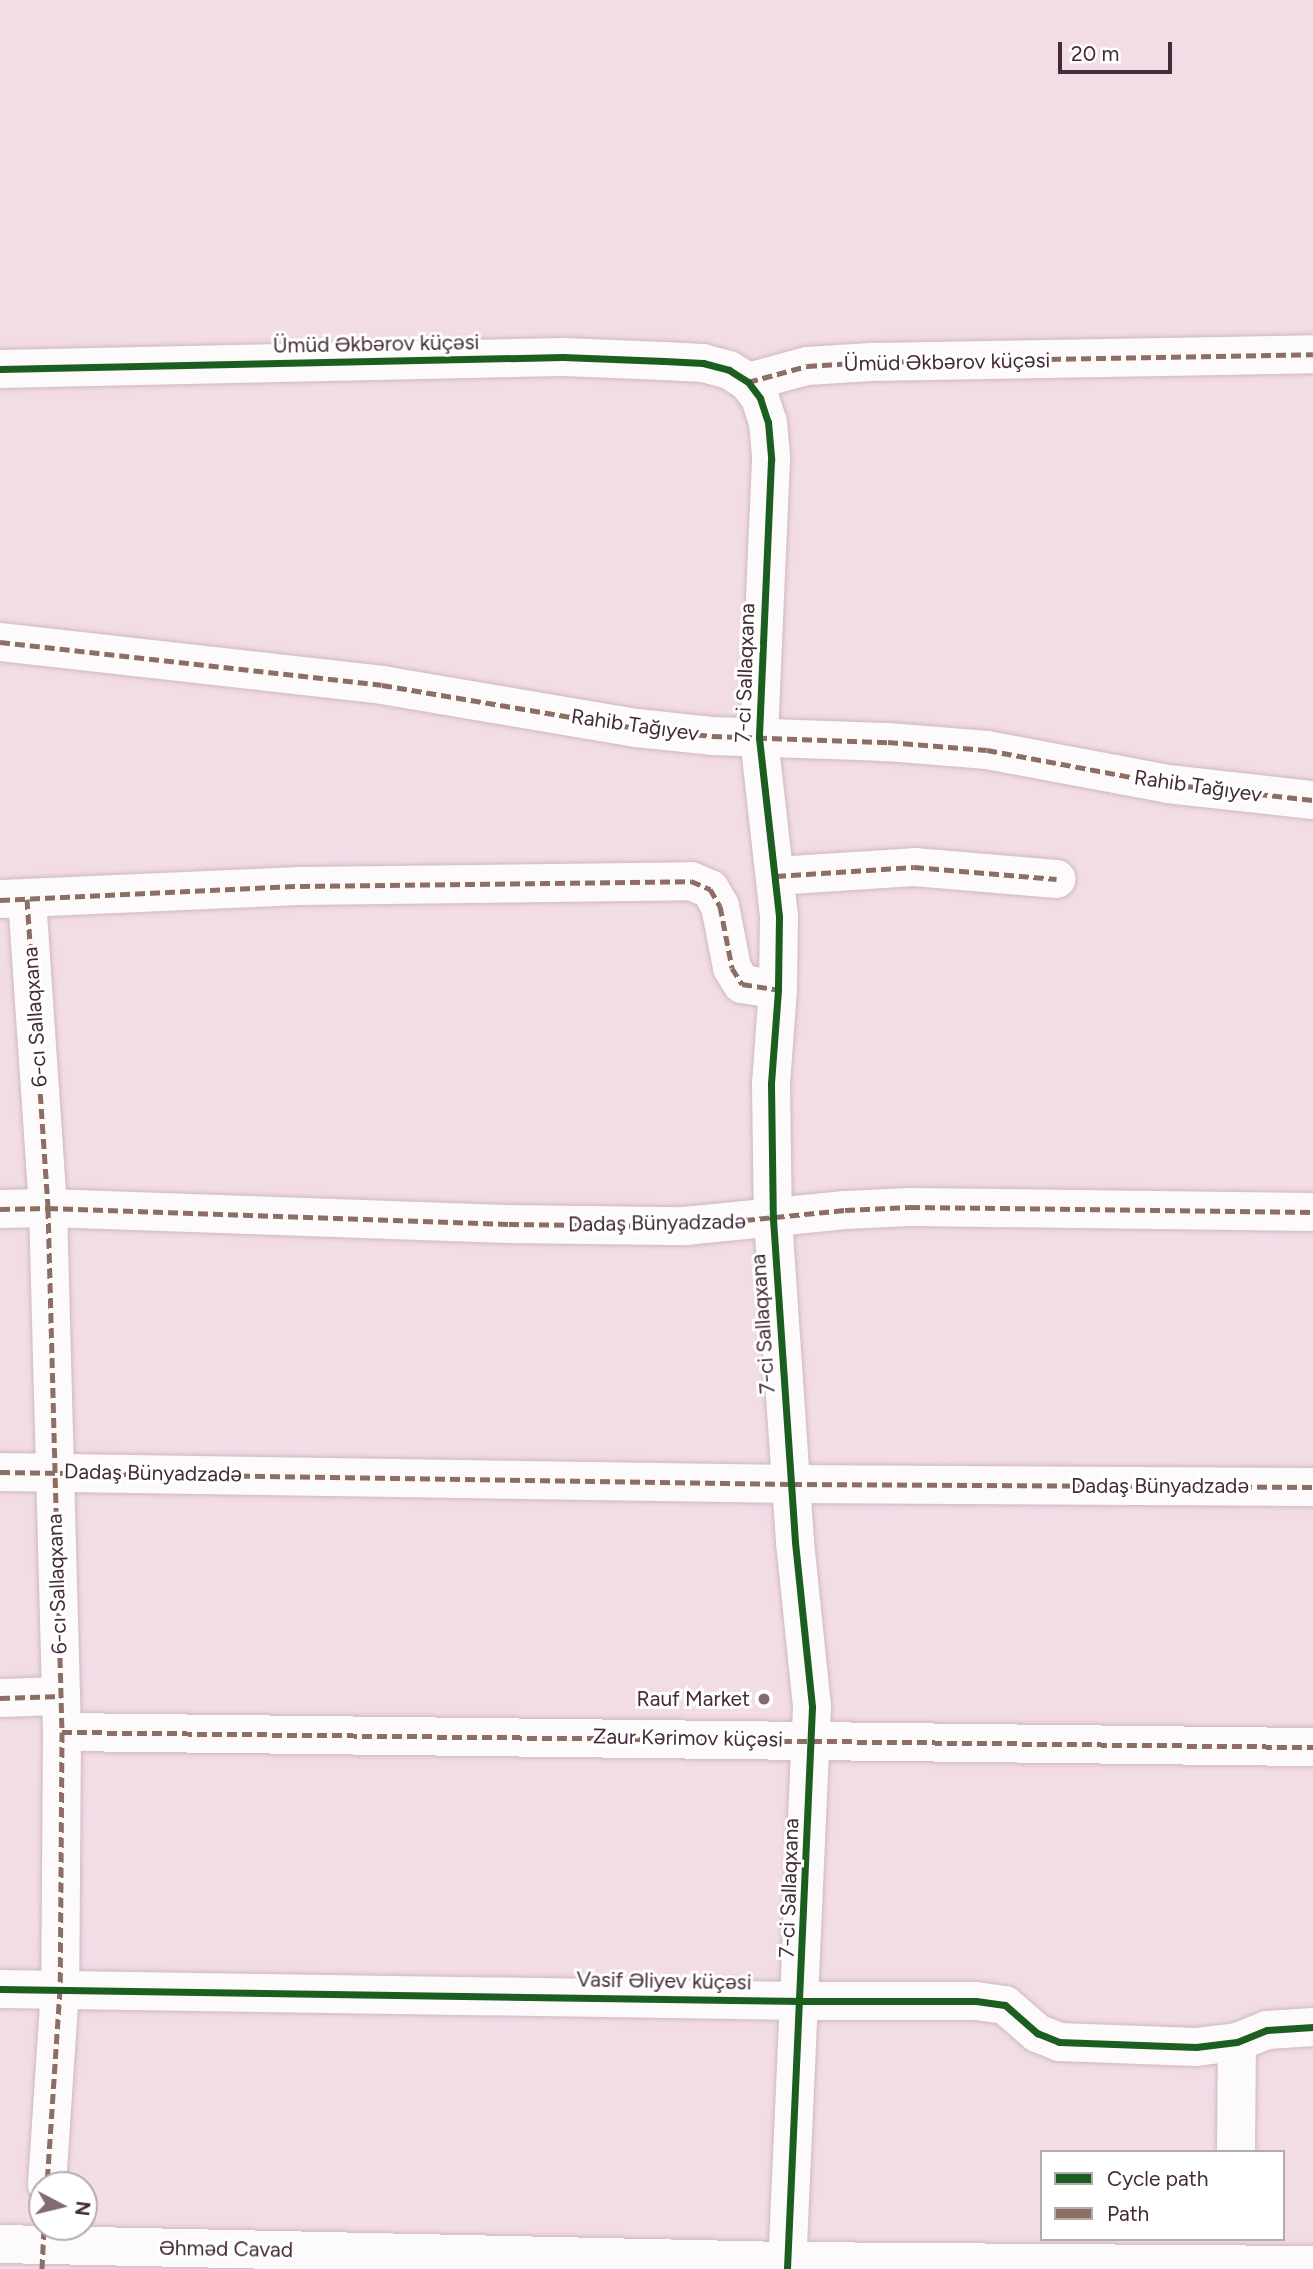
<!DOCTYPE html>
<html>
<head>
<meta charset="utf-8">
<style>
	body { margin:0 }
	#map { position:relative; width:1313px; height:2269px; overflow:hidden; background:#f2dce6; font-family:Figtree,sans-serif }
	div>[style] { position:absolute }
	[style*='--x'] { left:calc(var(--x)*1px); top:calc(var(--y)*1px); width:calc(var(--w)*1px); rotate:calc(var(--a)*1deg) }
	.roads { filter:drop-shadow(0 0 2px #ceb8c2) drop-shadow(0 0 2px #ceb8c2) }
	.minor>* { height:38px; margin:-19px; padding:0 19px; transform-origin:19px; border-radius:19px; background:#fdfafb }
	.quiet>* { height:5px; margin-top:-2.5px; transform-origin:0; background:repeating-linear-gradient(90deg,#8d6e63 0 10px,transparent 0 15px) }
	.cycleway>* { height:7px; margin:-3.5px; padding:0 3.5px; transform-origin:3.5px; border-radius:3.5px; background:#1b5e20 }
	.dots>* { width:19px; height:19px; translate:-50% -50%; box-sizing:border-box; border:4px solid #fff; border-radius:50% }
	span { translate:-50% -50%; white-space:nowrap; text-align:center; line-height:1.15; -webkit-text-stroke:6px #fff; paint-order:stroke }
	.street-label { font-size:21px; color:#452b38 }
	.poi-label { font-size:21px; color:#452b38 }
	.right { translate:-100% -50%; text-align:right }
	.legend { position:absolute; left:1040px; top:2150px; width:245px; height:91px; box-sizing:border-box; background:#fff; border:2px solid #b5aaaf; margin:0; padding:9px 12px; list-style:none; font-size:21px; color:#452b38 }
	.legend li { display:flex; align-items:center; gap:14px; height:35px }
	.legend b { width:35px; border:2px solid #b5aaaf }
	.north { position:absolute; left:28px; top:2171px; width:70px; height:70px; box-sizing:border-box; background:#fff; border:2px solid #b5aaaf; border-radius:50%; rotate:97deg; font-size:19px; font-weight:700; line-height:28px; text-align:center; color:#452b38 }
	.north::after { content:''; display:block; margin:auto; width:24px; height:32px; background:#826975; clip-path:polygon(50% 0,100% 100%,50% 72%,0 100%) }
	.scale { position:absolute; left:1058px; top:42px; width:114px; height:32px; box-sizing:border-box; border:4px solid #452b38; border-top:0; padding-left:9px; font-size:21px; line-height:24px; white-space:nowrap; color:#452b38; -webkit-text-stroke:5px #fff; paint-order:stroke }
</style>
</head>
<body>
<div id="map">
	<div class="roads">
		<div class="minor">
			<div style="--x:0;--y:369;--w:563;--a:-1.22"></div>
			<div style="--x:563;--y:357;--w:101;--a:2.3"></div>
			<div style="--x:664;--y:361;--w:39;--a:3"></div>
			<div style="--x:703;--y:363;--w:27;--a:15"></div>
			<div style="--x:729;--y:370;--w:22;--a:32"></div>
			<div style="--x:748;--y:382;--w:20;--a:53"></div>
			<div style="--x:760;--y:398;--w:25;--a:72"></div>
			<div style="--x:768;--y:422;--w:38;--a:85"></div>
			<div style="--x:771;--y:460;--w:278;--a:92.5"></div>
			<div style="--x:759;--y:738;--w:179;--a:83.6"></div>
			<div style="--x:779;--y:916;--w:74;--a:90.8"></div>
			<div style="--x:778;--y:990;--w:94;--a:94.3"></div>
			<div style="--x:771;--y:1084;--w:135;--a:89.2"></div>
			<div style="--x:773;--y:1219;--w:324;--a:86.1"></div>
			<div style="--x:795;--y:1542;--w:166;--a:84.1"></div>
			<div style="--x:812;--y:1707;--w:563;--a:92.55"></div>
			<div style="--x:748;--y:382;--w:61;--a:-15.2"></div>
			<div style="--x:807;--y:366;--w:64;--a:-3.6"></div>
			<div style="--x:871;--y:362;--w:442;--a:-1"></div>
			<div style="--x:0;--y:642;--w:384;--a:6.4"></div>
			<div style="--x:382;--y:685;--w:259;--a:9.6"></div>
			<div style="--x:637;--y:728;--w:75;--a:6.1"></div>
			<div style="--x:712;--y:736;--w:176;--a:2"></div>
			<div style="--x:888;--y:742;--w:99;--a:4.6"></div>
			<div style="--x:987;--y:750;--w:184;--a:10.6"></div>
			<div style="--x:1168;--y:784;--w:146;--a:6.3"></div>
			<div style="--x:776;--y:876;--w:138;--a:-3.7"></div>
			<div style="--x:914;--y:867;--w:143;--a:4.8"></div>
			<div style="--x:2;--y:899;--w:298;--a:-2.5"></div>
			<div style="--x:300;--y:886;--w:391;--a:-0.7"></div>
			<div style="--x:691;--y:881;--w:21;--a:23"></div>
			<div style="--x:710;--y:889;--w:20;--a:60"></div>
			<div style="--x:720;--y:906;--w:63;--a:79"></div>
			<div style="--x:732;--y:968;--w:19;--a:58"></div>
			<div style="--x:742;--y:984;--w:36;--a:9"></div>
			<div style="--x:27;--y:899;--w:310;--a:86.1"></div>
			<div style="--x:48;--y:1208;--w:524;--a:88.47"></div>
			<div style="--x:62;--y:1732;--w:257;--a:90.4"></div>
			<div style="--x:60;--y:1989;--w:196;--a:93.8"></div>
			<div style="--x:0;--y:1209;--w:48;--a:-1.2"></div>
			<div style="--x:48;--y:1208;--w:461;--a:2"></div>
			<div style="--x:509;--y:1224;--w:176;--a:0.7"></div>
			<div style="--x:685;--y:1226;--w:161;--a:-5.7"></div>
			<div style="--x:845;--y:1210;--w:65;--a:-2.6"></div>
			<div style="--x:910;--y:1207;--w:403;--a:0.7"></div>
			<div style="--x:0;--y:1472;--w:792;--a:0.87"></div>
			<div style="--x:792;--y:1484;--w:521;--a:0.33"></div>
			<div style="--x:0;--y:1698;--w:61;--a:-1.9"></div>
			<div style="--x:62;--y:1732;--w:1251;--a:0.69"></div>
			<div style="--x:0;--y:1989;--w:801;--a:0.86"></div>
			<div style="--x:801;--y:2001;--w:175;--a:0"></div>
			<div style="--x:976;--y:2001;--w:29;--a:8"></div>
			<div style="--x:1005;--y:2005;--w:43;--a:41.2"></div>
			<div style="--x:1037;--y:2033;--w:24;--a:22"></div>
			<div style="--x:1059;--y:2042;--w:137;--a:2.1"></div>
			<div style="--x:1196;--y:2047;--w:41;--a:-7"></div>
			<div style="--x:1237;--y:2042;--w:32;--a:-22"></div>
			<div style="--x:1267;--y:2030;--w:46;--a:-3.7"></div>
			<div style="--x:1236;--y:2152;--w:110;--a:-89.5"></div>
			<div style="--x:0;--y:2244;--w:788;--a:1.24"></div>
			<div style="--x:788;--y:2261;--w:525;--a:0.44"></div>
		</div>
	</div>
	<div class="quiet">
		<div style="--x:748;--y:382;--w:61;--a:-15.2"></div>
		<div style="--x:807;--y:366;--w:64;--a:-3.6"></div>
		<div style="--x:871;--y:362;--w:442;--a:-1"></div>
		<div style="--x:0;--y:642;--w:384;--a:6.4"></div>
		<div style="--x:382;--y:685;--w:259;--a:9.6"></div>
		<div style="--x:637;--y:728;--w:75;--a:6.1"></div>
		<div style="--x:712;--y:736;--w:176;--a:2"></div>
		<div style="--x:888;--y:742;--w:99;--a:4.6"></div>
		<div style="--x:987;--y:750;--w:184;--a:10.6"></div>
		<div style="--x:1168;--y:784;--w:146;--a:6.3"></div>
		<div style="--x:776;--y:876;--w:138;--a:-3.7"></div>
		<div style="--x:914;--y:867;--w:143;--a:4.8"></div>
		<div style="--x:27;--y:899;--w:310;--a:86.1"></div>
		<div style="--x:48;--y:1208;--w:524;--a:88.47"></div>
		<div style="--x:62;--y:1732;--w:257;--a:90.4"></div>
		<div style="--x:60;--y:1989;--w:196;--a:93.8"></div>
		<div style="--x:0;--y:900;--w:300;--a:-2.7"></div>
		<div style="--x:300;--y:886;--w:391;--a:-0.7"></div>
		<div style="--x:691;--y:881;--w:21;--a:23"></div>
		<div style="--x:710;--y:889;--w:20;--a:60"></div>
		<div style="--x:720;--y:906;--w:63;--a:79"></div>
		<div style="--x:732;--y:968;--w:19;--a:58"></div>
		<div style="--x:742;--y:984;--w:36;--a:9"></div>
		<div style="--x:0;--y:1209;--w:48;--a:-1.2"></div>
		<div style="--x:48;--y:1208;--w:461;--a:2"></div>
		<div style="--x:509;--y:1224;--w:176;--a:0.7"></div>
		<div style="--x:685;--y:1226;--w:161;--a:-5.7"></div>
		<div style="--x:845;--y:1210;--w:65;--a:-2.6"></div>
		<div style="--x:910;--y:1207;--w:403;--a:0.7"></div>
		<div style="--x:0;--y:1472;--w:792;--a:0.87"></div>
		<div style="--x:792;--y:1484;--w:521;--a:0.33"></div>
		<div style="--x:0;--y:1698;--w:61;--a:-1.9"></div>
		<div style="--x:62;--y:1732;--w:1251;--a:0.69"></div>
		<div style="--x:42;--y:2269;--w:42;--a:-87.3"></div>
	</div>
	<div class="cycleway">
		<div style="--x:0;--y:369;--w:563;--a:-1.22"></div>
		<div style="--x:563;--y:357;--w:101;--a:2.3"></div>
		<div style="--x:664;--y:361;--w:39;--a:3"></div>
		<div style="--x:703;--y:363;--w:27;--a:15"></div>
		<div style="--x:729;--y:370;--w:22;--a:32"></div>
		<div style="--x:748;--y:382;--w:20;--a:53"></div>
		<div style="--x:760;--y:398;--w:25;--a:72"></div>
		<div style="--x:768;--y:422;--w:38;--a:85"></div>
		<div style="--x:771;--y:460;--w:278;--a:92.5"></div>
		<div style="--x:759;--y:738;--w:179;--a:83.6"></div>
		<div style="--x:779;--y:916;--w:74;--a:90.8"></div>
		<div style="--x:778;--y:990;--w:94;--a:94.3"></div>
		<div style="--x:771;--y:1084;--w:135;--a:89.2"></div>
		<div style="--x:773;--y:1219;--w:324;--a:86.1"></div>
		<div style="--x:795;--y:1542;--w:166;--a:84.1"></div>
		<div style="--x:812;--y:1707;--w:563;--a:92.55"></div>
		<div style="--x:0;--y:1989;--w:801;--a:0.86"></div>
		<div style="--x:801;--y:2001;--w:175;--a:0"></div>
		<div style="--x:976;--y:2001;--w:29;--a:8"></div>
		<div style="--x:1005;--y:2005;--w:43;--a:41.2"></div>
		<div style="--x:1037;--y:2033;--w:24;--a:22"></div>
		<div style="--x:1059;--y:2042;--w:137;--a:2.1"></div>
		<div style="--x:1196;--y:2047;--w:41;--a:-7"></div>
		<div style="--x:1237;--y:2042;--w:32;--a:-22"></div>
		<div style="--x:1267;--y:2030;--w:46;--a:-3.7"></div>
	</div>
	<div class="dots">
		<div style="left:764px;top:1699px;background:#826975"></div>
	</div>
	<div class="street-label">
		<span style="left:376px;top:344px;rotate:-1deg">Ümüd Əkbərov küçəsi</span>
		<span style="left:947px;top:362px;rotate:-1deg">Ümüd Əkbərov küçəsi</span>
		<span style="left:745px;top:673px;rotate:-88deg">7-ci Sallaqxana</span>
		<span style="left:635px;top:725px;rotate:8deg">Rahib Tağıyev</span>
		<span style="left:1198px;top:786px;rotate:8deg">Rahib Tağıyev</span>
		<span style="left:35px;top:1017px;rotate:-94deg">6-cı Sallaqxana</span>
		<span style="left:657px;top:1223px;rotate:-1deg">Dadaş Bünyadzadə</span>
		<span style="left:763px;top:1324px;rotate:-94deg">7-ci Sallaqxana</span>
		<span style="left:153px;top:1473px;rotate:1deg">Dadaş Bünyadzadə</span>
		<span style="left:1160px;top:1486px">Dadaş Bünyadzadə</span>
		<span style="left:57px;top:1584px;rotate:-92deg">6-cı Sallaqxana</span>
		<span style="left:688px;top:1738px;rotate:1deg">Zaur Kərimov küçəsi</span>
		<span style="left:789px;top:1888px;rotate:-88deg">7-ci Sallaqxana</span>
		<span style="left:664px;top:1981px;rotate:1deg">Vasif Əliyev küçəsi</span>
		<span style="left:226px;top:2249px;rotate:1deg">Əhməd Cavad</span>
	</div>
	<div class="poi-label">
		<span class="right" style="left:750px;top:1699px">Rauf Market</span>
	</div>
	<ul class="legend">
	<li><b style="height:9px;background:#1b5e20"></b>Cycle path</li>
	<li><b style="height:9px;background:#8d6e63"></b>Path</li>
	</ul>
	<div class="north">N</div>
	<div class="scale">20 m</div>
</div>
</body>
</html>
